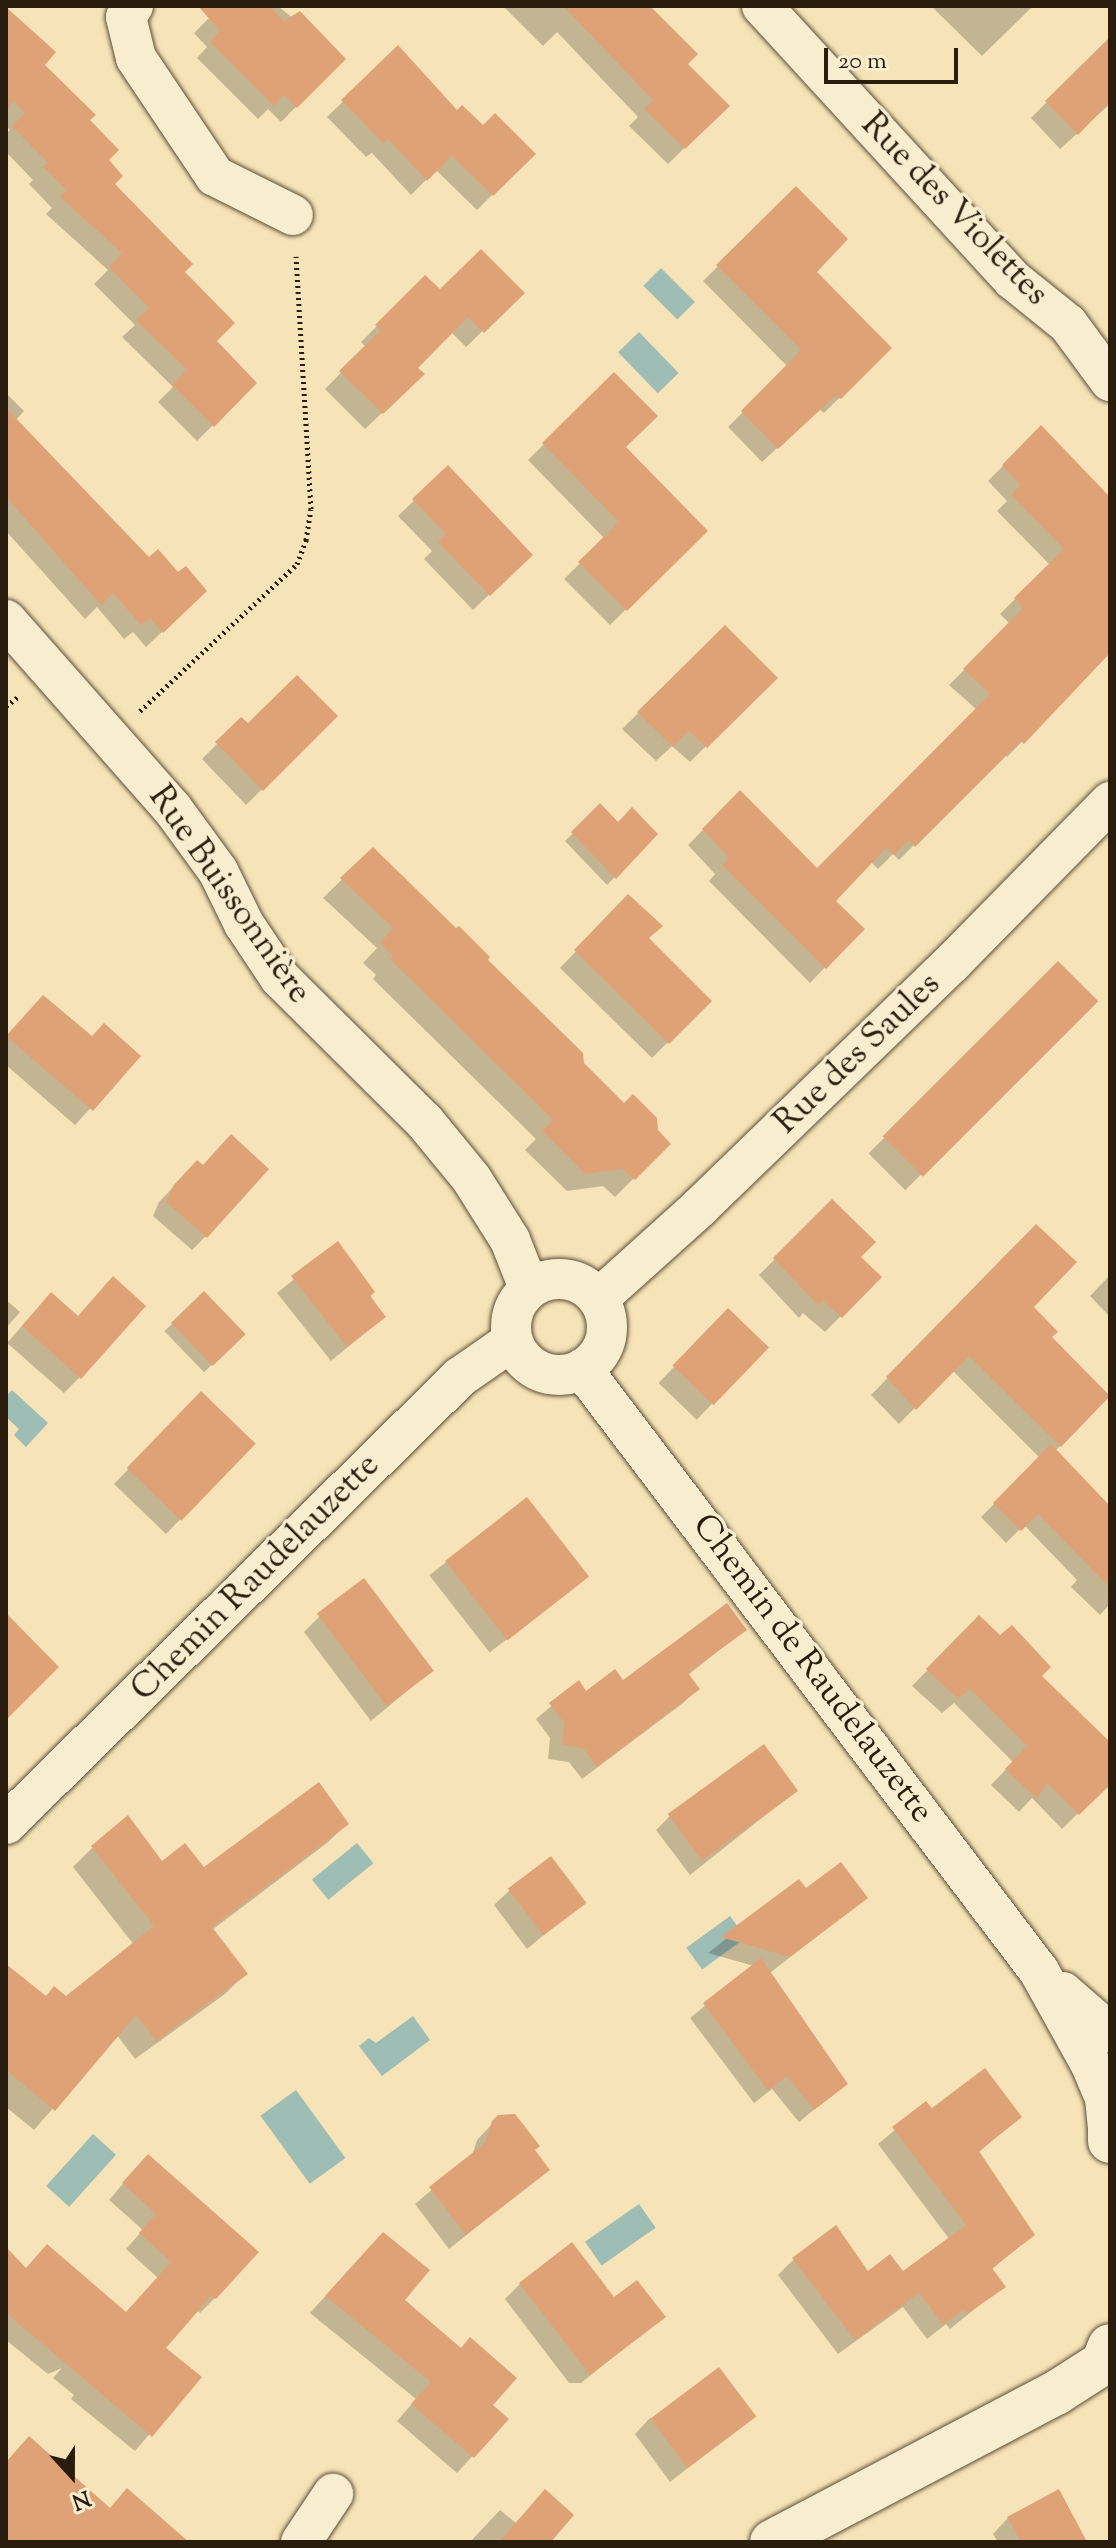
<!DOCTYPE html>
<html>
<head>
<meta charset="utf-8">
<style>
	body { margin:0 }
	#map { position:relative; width:1116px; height:2548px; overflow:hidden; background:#f6e3b7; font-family:"Sorts Mill Goudy",serif }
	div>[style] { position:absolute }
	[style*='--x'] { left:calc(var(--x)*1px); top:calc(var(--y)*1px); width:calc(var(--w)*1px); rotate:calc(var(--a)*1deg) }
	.water>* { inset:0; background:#9ebdb5; transform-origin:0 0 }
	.shadow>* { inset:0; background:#0003; transform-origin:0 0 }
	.building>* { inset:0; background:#dfa277; transform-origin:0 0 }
	.path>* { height:5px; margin-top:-2.5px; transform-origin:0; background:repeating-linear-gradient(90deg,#2a1d0e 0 2px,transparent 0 6px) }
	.roads { filter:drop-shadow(0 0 2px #5d4e38) drop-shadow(0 0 2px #5d4e38) }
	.minor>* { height:40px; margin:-20px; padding:0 20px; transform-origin:20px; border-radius:20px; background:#f9edd0 }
	.minor>.ring { margin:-20px; padding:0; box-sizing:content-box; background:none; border:40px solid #f9edd0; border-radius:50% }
	.tertiary>* { height:44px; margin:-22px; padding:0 22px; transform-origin:22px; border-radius:22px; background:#f9edd0 }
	span { translate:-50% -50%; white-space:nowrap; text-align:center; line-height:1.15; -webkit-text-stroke:7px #f9edd0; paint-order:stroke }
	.street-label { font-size:34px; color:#2a1d0e }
	.frame { position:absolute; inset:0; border:8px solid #2a1d0e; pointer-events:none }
	.north { position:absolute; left:32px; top:2436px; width:80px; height:80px; -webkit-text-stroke:6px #f9edd0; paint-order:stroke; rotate:159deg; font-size:22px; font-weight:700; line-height:32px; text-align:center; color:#2a1d0e }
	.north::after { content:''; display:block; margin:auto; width:28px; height:36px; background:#2a1d0e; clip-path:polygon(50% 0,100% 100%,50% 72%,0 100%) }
	.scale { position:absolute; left:824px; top:48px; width:134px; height:36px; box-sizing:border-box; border:4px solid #2a1d0e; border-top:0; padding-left:10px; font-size:24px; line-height:28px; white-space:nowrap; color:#2a1d0e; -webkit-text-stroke:6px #f9edd0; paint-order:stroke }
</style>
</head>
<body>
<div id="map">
	<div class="water">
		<div style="left:661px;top:268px;width:48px;height:25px;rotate:45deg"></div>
		<div style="left:639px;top:332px;width:57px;height:29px;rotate:46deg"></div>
		<div style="clip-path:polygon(12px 1390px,48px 1423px,26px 1447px,14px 1435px,19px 1429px,6px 1417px,6px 1396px)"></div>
		<div style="left:357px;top:1843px;width:26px;height:58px;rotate:51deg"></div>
		<div style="left:730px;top:1916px;width:27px;height:54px;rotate:54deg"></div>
		<div style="clip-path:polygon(413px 2016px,430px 2040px,382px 2076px,359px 2046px,369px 2038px,376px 2043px)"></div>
		<div style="left:296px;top:2090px;width:84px;height:44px;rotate:54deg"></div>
		<div style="left:93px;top:2134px;width:31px;height:70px;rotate:42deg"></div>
		<div style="left:639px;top:2204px;width:29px;height:66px;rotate:55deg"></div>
	</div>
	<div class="shadow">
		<div style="clip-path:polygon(221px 6px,278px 6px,343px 59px,281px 122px,268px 109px,258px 119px,197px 58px,207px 47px,194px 33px)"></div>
		<div style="clip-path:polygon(503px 6px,620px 6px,727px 106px,668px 164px,629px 126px,638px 117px,557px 32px,543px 46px)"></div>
		<div style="clip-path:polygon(931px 6px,1033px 6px,982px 56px)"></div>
		<div style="clip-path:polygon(6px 24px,88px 120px,112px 184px,182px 272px,214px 341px,255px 383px,197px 441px,158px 402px,173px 387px,122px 337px,135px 325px,94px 284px,108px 270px,46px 214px,52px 208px,29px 184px,33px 180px,6px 152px,6px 134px,10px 130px,6px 126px)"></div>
		<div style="clip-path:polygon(1110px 39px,1110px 104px,1060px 149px,1031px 118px)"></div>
		<div style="clip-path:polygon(398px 48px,457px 113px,533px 154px,477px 210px,436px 170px,411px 195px,372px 153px,366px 157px,327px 117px)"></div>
		<div style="clip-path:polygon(796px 189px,814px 272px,890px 348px,824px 413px,819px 409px,762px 462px,728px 427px,788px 367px,703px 281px)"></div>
		<div style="clip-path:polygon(425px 278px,440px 292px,522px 293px,466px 347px,451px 332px,416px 368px,406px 390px,365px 429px,325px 389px,366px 347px,361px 342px)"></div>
		<div style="clip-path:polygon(614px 375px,624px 447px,705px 531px,610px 625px,564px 579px,605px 539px,528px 460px)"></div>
		<div style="clip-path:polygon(6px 393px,24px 411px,16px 420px,149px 560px,205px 591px,146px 647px,133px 632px,124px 639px,97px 607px,85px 619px,6px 531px)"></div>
		<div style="clip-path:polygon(1041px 428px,1110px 500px,1110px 652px,1007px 757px,1005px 754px,899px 860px,893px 854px,878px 869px,871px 862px,833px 901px,862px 929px,810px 983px,709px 881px,715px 874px,688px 845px,740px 793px,817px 871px,977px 710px,949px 685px,1010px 624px,1000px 614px,1050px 565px,997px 511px,1007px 501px,988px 481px)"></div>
		<div style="clip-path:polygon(448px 468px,530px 555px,473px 610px,424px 559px,432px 551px,398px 516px)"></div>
		<div style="clip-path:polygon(725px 628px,775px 678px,690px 762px,672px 746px,656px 761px,622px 729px)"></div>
		<div style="clip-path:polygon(336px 716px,246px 805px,202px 759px,241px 720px,248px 726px)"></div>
		<div style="clip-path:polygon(600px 806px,618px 824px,656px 834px,607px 885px,565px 841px)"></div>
		<div style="clip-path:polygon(373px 849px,624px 1106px,668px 1144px,615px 1197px,603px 1186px,567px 1191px,525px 1150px,536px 1139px,373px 979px,376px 975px,363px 963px,377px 948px,323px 898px)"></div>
		<div style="clip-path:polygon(628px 897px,647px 939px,709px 1001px,652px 1058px,560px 968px)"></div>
		<div style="left:1058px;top:964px;width:52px;height:268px;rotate:45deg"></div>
		<div style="clip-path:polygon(27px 1014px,138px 1056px,75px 1125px,6px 1065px,6px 1038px)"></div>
		<div style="clip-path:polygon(183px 1177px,206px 1236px,192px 1250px,153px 1216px,159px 1202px)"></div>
		<div style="clip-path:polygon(832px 1202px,858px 1257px,879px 1277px,825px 1332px,803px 1313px,799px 1318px,759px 1275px)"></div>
		<div style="clip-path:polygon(1036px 1226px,1031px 1307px,1049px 1337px,1108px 1398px,1055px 1451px,1110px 1509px,1110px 1604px,1100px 1615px,1071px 1587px,1077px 1580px,1024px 1525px,1006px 1543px,981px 1517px,1040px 1458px,952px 1370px,899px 1424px,871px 1395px)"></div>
		<div style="clip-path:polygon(338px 1244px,384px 1317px,331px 1361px,277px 1293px)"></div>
		<div style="clip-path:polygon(1110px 1275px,1110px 1317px,1090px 1296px)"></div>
		<div style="clip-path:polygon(113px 1278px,80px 1377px,64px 1393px,7px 1343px,35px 1311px,77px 1318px)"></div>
		<div style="left:204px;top:1293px;width:57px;height:55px;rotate:46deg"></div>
		<div style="clip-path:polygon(6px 1300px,20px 1312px,6px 1328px)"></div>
		<div style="left:728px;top:1311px;width:53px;height:100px;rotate:44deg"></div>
		<div style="clip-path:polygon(186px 1409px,253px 1444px,166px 1534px,114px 1484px)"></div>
		<div style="left:527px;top:1499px;width:98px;height:124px;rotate:52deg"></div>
		<div style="clip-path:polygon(320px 1616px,431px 1671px,371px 1721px,304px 1632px)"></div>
		<div style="clip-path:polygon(979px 1617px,1110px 1745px,1110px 1782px,1062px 1829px,1032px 1798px,1019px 1812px,991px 1785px,1013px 1762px,954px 1703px,942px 1713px,912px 1686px)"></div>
		<div style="clip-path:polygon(744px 1630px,687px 1676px,697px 1689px,683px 1703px,582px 1779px,569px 1762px,548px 1759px,550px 1738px,536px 1719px,579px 1683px,586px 1694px,622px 1682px)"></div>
		<div style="clip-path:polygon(796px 1791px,690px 1875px,656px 1830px,670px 1816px)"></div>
		<div style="clip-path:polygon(347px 1824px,327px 1843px,212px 1930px,245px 1974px,225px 1994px,135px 2059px,117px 2035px,34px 2130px,6px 2107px,6px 1979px,46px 1998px,66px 1998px,134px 1945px,73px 1867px,93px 1847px,204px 1870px)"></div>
		<div style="clip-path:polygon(799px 1882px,806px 1890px,865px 1898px,770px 1973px,845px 2084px,799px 2122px,772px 2089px,754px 2103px,690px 2018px,754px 1966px,708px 1953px)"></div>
		<div style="clip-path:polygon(510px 1890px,583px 1902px,527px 1949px,494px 1905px)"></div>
		<div style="clip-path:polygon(926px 2104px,931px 2111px,1019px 2117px,978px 2153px,1033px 2235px,991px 2270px,1003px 2286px,950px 2329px,946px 2324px,927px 2339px,903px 2307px,838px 2354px,778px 2275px,793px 2260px,868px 2274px,903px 2274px,950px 2240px,878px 2144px)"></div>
		<div style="clip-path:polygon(493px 2123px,532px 2151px,548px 2170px,449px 2249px,415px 2204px,472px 2156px,477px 2140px)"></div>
		<div style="clip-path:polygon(133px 2172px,215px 2298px,200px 2313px,196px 2310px,163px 2348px,199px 2377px,135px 2451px,71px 2399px,74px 2395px,53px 2378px,62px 2368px,48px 2374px,6px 2340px,6px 2271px,25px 2270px,125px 2314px,158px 2278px,126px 2249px,143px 2230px,109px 2200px)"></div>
		<div style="clip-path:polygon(367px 2250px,402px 2300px,490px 2406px,506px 2419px,457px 2473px,397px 2421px,416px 2399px,310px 2313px)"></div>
		<div style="clip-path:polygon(520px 2284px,614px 2300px,663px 2317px,581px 2383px,569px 2383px,505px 2299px)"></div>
		<div style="clip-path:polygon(753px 2417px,670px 2482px,635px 2434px,650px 2418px)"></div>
		<div style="clip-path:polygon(500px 2510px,516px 2523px,548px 2542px,470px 2542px)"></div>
		<div style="clip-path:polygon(1008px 2518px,1085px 2542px,998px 2542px,993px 2534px)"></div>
	</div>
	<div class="building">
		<div style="clip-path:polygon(198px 6px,269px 6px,284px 21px,300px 11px,346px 59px,297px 108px,284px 95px,274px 106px,210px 42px,220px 31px)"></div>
		<div style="clip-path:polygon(563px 6px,650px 6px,698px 54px,688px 64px,730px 106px,685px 149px,644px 109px,653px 100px)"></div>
		<div style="clip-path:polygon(6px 7px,56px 52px,45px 65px,96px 115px,90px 120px,119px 150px,109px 160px,123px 176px,115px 184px,193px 264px,185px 272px,235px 323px,217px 341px,257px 383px,214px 427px,172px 385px,187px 370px,136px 320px,149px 308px,109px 267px,122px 253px,60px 197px,66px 190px,43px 167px,48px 163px,12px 126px,25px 113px,13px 101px,6px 109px)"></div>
		<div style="clip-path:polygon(1110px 37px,1110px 102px,1078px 135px,1045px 101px)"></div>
		<div style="clip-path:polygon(398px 45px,457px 110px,462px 105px,483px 125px,495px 113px,536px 154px,493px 196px,452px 156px,427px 181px,388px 139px,383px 143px,341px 100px)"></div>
		<div style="clip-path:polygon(796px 186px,848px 239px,817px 272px,892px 348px,841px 399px,835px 396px,778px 449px,741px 411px,801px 350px,716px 265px)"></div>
		<div style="clip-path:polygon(481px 249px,525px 293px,484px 333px,468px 317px,418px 368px,425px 374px,383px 414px,339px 371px,381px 330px,375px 325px,425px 275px,440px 289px)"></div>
		<div style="clip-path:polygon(614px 372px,658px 416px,626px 447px,708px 531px,627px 611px,578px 562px,619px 522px,542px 443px)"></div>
		<div style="clip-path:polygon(6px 408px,149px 557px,158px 549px,178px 572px,186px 566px,207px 591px,163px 633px,150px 618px,141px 625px,113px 593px,101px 605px,6px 497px)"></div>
		<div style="clip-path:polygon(1041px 425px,1110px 497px,1110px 653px,1024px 744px,1021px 741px,915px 847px,909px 840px,894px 855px,886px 848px,836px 901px,865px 929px,826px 969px,722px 865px,729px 858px,702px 829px,740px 790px,817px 868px,990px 694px,963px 669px,1023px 608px,1014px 598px,1064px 549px,1011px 495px,1020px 485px,1002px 465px)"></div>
		<div style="clip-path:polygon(448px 465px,533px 555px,490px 596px,438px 542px,446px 534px,412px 499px)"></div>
		<div style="clip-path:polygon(725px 625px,778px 678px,707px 748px,689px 731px,673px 747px,637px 712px)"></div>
		<div style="clip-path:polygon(297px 675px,338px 716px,263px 791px,215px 742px,241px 717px,248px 723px)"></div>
		<div style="clip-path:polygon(600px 803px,618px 822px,632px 807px,658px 834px,616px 879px,571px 832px)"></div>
		<div style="clip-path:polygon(373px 847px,456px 928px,459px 926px,490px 957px,488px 960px,583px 1053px,584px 1063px,624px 1103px,633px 1094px,657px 1118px,658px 1130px,671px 1144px,635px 1180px,622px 1169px,585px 1174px,542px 1131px,553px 1120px,390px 959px,393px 956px,380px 943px,393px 928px,340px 878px)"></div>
		<div style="clip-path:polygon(628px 894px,663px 926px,649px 938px,712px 1001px,669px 1044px,574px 950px)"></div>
		<div style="left:1058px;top:961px;width:57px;height:248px;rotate:45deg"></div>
		<div style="clip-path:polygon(43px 995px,92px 1036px,104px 1023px,141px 1056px,93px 1111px,6px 1036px)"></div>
		<div style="clip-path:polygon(231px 1134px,269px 1169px,207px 1238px,166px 1202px,173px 1186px,197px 1160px,203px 1165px)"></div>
		<div style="clip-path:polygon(832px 1199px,876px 1242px,861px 1257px,882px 1277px,842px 1318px,822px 1300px,819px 1306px,773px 1258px)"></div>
		<div style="clip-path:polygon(1036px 1224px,1077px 1262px,1034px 1307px,1058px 1332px,1052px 1337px,1110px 1396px,1061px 1447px,969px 1356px,916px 1410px,886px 1377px)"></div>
		<div style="clip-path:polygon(338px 1241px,375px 1292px,370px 1296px,386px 1317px,347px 1347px,291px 1276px)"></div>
		<div style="clip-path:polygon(113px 1276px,146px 1306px,81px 1379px,22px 1326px,51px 1292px,78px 1316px)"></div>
		<div style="left:204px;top:1291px;width:60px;height:46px;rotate:46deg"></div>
		<div style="left:728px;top:1308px;width:57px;height:80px;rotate:44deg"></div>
		<div style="left:201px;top:1391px;width:76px;height:107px;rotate:44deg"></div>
		<div style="clip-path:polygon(1051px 1444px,1110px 1506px,1110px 1588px,1038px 1514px,1021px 1531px,993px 1503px)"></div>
		<div style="left:527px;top:1497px;width:101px;height:104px;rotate:52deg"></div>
		<div style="left:364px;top:1578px;width:116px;height:59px;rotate:53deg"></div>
		<div style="clip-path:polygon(727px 1603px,747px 1630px,688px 1673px,700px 1689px,597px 1767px,583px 1748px,562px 1745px,564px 1723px,549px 1703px,579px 1680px,586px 1691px,615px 1669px,623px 1680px)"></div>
		<div style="clip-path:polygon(6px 1613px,59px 1667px,6px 1720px)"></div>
		<div style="clip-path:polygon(979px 1615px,1000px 1635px,1012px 1625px,1051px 1667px,1042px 1676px,1110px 1742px,1110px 1785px,1079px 1815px,1048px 1784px,1036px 1798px,1005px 1769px,1027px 1746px,970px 1689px,958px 1699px,926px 1669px)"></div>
		<div style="left:764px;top:1744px;width:58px;height:119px;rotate:54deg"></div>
		<div style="clip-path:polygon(319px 1782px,349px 1824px,212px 1927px,248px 1974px,156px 2041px,136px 2015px,55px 2111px,6px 2070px,6px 1964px,46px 1996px,54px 1986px,66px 1996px,154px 1926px,91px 1846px,128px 1815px,162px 1861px,185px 1843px,204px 1867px)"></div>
		<div style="left:551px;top:1856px;width:59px;height:54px;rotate:53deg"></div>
		<div style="clip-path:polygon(841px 1862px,868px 1898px,790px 1957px,721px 1937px,799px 1879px,806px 1888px)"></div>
		<div style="clip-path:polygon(761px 1958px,848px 2084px,814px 2110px,787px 2076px,768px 2091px,703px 2003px)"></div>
		<div style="clip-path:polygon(985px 2068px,1022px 2117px,979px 2151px,1035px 2235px,992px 2268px,1006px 2287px,967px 2314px,963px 2310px,943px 2325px,909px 2279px,919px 2293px,855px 2340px,792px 2258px,836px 2225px,868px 2271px,890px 2254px,903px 2271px,966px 2225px,892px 2127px,926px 2101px,932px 2108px)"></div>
		<div style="clip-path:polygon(515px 2114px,540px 2146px,535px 2150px,550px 2170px,466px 2235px,429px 2187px,485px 2143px,492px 2121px,498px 2115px)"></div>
		<div style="clip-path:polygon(148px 2154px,259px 2252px,216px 2299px,211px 2296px,166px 2348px,202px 2377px,152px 2437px,6px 2313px,6px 2247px,26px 2268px,47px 2244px,126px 2312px,171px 2262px,139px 2233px,156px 2214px,122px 2183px)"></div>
		<div style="clip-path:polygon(383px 2232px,430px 2270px,405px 2300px,461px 2348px,470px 2337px,517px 2378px,493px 2405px,509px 2419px,474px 2458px,411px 2404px,431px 2382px,325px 2296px)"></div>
		<div style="clip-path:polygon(572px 2242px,614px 2297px,637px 2280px,666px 2317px,590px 2375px,519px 2283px)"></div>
		<div style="left:719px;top:2367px;width:62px;height:86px;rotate:53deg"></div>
		<div style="clip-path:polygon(29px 2436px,110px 2508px,127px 2488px,189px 2542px,6px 2542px,6px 2462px)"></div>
		<div style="clip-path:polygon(545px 2489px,574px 2515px,551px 2542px,499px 2542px)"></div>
		<div style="clip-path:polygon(1059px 2489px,1087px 2542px,1021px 2542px,1007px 2517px)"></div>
	</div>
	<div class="path">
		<div style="--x:6;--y:706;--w:15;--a:-37"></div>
		<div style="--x:140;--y:711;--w:215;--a:-43.1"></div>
		<div style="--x:297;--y:564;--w:26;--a:-69"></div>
		<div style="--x:306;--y:540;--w:31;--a:-81"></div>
		<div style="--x:311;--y:509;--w:253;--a:-93.4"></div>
	</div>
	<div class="roads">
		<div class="minor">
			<div style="--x:133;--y:6;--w:13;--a:122"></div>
			<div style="--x:126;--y:17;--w:42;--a:76.3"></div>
			<div style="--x:136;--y:58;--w:142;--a:56.2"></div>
			<div style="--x:215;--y:176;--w:87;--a:26.6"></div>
			<div style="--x:762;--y:6;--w:370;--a:47.5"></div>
			<div style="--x:1012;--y:279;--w:72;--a:38.8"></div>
			<div style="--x:1068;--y:324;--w:71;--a:53.6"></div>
			<div style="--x:6;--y:620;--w:251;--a:48.6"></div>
			<div style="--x:172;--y:808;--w:78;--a:53.9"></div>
			<div style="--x:218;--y:871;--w:59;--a:63.9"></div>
			<div style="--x:244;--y:924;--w:65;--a:56.3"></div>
			<div style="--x:280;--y:978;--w:204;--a:44.8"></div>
			<div style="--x:425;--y:1122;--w:72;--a:50.6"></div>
			<div style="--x:471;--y:1178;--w:73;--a:57.8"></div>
			<div style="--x:510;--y:1240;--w:52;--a:68.4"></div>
			<div class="ring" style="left:511px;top:1279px;width:56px;height:56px"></div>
			<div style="--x:598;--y:1299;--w:137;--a:-42"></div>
			<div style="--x:700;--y:1207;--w:351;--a:-44.1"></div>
			<div style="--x:952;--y:963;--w:226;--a:-45.5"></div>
			<div style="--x:582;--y:1369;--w:756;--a:52.8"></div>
			<div style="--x:1039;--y:1971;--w:107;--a:61"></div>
			<div style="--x:1091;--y:2065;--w:36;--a:67"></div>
			<div style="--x:1105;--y:2098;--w:41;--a:84.4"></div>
			<div style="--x:6;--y:1824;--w:637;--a:-44.55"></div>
			<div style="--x:460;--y:1377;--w:63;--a:-34.7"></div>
			<div style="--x:1063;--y:1992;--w:62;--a:41.1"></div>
			<div style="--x:301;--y:2542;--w:58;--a:-56.3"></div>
		</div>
		<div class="tertiary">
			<div style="--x:1110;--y:2112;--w:29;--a:90"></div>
			<div style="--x:772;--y:2542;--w:321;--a:-27.7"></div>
			<div style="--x:1056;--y:2393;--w:56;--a:-32.6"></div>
			<div style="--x:1103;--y:2363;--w:18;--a:-68"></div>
		</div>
	</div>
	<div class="street-label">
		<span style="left:954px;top:210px;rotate:46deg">Rue des Violettes</span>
		<span style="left:229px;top:895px;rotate:55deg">Rue Buissonnière</span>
		<span style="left:858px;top:1054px;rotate:-44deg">Rue des Saules</span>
		<span style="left:256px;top:1578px;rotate:-45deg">Chemin Raudelauzette</span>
		<span style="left:812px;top:1669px;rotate:53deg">Chemin de Raudelauzette</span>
	</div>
	<div class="frame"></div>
	<div class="north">N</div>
	<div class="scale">20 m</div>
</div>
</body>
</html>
